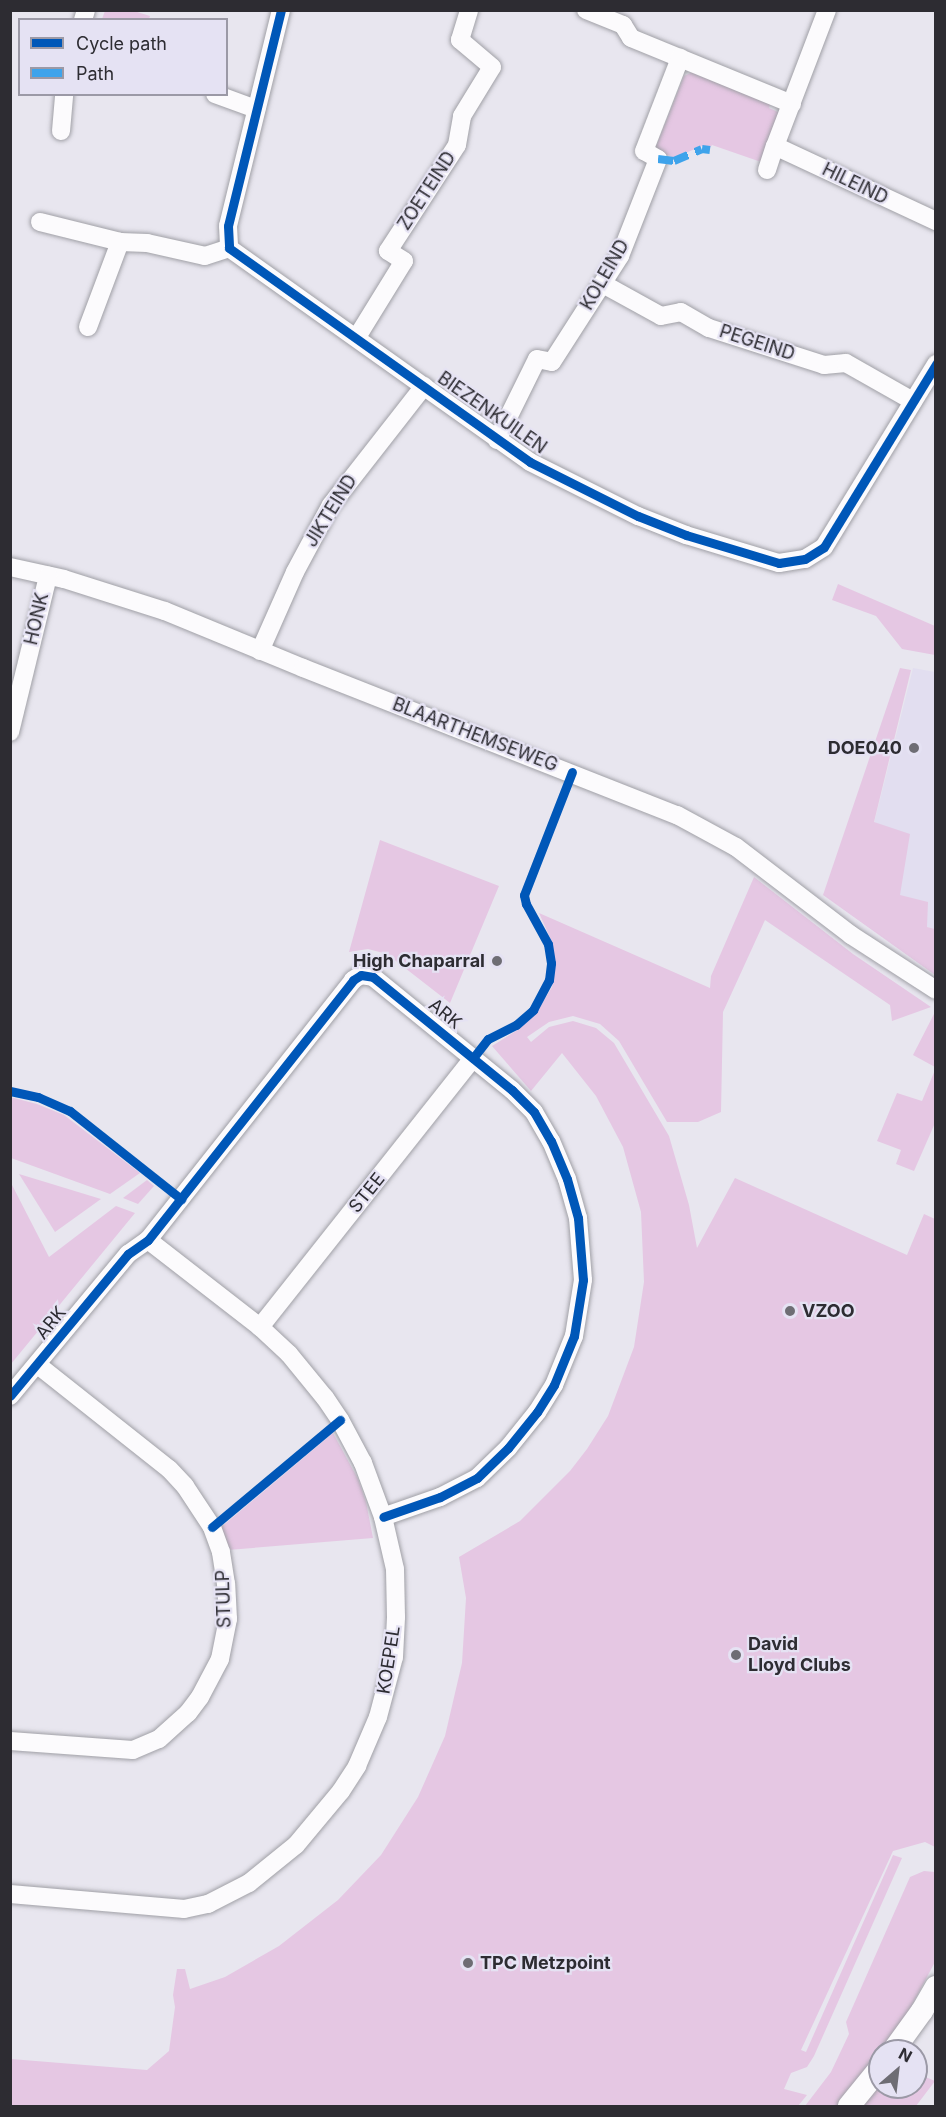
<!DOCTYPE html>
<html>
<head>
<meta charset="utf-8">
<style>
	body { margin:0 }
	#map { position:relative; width:946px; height:2117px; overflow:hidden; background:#e8e6ef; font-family:Inter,sans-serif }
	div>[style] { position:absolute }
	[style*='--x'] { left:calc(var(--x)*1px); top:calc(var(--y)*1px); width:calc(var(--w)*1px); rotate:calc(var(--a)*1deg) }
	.built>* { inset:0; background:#e2def0 }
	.green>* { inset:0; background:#e5c7e3 }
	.roads { filter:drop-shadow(0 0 2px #a0a0a6) drop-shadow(0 0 2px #a0a0a6) }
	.minor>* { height:18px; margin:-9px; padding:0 9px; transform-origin:9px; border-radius:9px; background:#fcfbfd }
	.tertiary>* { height:22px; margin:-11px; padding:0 11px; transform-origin:11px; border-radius:11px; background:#fcfbfd }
	.quiet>* { height:8px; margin-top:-4px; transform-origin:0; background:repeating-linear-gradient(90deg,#3ea3eb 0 15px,transparent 0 23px) }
	.cycleway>* { height:9px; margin:-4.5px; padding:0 4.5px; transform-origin:4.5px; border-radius:4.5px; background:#0057b8 }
	.dots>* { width:16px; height:16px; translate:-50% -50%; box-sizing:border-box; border:3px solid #e5e2f3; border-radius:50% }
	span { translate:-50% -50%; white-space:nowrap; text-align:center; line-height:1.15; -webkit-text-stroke:4.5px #e5e2f3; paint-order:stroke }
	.street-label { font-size:18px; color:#2d2c32 }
	.poi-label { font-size:18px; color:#2d2c32; font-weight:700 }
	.right { translate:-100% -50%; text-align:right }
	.left { translate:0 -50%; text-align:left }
	.frame { position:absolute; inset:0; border:12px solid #2d2c32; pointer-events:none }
	.legend { position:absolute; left:18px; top:18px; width:210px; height:78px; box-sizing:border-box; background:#e5e2f3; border:2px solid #9b99a6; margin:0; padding:8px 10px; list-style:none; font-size:18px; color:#2d2c32 }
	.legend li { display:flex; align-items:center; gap:12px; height:30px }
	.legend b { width:30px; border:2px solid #9b99a6 }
	.north { position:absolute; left:868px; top:2039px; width:60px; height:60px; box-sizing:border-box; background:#e5e2f3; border:2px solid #9b99a6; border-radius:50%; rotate:28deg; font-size:16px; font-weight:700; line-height:24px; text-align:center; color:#2d2c32 }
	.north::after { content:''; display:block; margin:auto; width:21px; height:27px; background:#6e6d74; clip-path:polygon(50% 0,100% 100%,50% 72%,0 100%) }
</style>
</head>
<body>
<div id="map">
	<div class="built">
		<div style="clip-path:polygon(913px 668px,935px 672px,935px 929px,927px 927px,900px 896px,874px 823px)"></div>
	</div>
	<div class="green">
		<div style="clip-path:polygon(105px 11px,134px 11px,150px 16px,149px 19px,102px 19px)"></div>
		<div style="clip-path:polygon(695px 71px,771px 102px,769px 108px,782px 114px,764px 163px,712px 145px,710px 148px,702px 146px,674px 158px,655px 149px,684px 76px)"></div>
		<div style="clip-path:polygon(838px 584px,935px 626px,935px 655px,902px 649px,876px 616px,832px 600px)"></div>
		<div style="clip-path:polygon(900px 668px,911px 670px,874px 822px,910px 834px,900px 895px,928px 902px,927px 927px,935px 929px,935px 975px,823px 895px)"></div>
		<div style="clip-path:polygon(380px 840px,499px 886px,450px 1003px,387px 954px,368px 949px,349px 952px)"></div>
		<div style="clip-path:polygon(754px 877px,853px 954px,931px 1007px,892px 1021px,890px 1005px,765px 920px,723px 1012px,721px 1112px,698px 1122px,667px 1122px,619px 1041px,600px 1024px,573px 1016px,549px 1022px,527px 1037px,531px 1042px,549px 1027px,573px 1021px,596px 1028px,614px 1043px,669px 1136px,689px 1205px,697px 1248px,735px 1178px,907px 1255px,924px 1214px,935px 1219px,935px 1847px,925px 1842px,893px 1851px,801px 2050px,806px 2052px,893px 1855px,902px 1858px,814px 2056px,807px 2067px,791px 2073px,784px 2089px,807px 2095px,798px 2106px,11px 2106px,11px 2059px,147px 2070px,169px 2051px,175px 2007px,173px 1995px,177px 1969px,185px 1969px,190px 1989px,225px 1977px,279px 1946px,338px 1900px,381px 1855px,418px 1797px,445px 1736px,462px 1663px,466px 1598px,459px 1557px,520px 1521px,570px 1471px,587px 1449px,608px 1416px,634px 1347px,644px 1282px,641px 1212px,623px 1147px,596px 1096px,562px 1053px,531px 1091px,492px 1046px,519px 1029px,537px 1012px,552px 987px,555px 965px,552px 942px,539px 913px,710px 988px,711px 976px)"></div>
		<div style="clip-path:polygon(935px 1012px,935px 1067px,913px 1055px)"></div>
		<div style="clip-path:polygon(935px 1070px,935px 1123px,914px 1171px,896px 1164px,901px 1150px,877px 1141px,897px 1093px,922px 1101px)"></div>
		<div style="clip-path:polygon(10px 1097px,37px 1104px,64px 1115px,140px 1173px,110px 1194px,11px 1158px)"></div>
		<div style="clip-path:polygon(19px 1174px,101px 1199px,55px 1232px)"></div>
		<div style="clip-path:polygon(147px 1180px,154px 1186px,138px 1204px,123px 1198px)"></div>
		<div style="clip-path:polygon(11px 1183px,49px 1257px,116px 1206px,135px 1213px,11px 1364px)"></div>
		<div style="clip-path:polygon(333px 1433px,358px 1479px,366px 1502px,373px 1538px,228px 1550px,220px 1528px)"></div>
		<div style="clip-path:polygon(924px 1871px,935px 1872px,935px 1962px,904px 2020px,838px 2106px,805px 2106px,831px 2072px,849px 2034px,846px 2022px,910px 1877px)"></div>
		<div style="clip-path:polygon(916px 2073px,935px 2081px,916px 2106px,860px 2106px,880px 2083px,880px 2087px,916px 2087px)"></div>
	</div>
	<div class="roads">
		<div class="minor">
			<div style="--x:281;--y:10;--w:222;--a:103.8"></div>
			<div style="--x:228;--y:226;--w:22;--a:87"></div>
			<div style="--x:229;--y:248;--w:369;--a:35.4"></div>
			<div style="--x:530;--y:462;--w:121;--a:26.6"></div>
			<div style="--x:638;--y:516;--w:52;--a:21.6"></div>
			<div style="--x:686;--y:535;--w:97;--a:16.8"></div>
			<div style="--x:779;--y:563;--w:26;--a:-9"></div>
			<div style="--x:805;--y:559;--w:22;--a:-32"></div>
			<div style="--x:824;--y:547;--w:215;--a:-58.5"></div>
			<div style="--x:586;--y:10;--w:40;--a:22"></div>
			<div style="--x:623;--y:25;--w:15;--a:58"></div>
			<div style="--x:631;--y:38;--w:174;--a:22.3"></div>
			<div style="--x:827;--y:10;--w:146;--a:110.9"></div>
			<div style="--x:775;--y:146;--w:178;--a:25"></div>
			<div style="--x:83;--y:20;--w:10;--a:-73"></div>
			<div style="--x:215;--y:94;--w:44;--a:20.1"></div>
			<div style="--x:61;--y:131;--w:37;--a:-85"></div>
			<div style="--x:767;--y:170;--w:25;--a:-72"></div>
			<div style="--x:40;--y:222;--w:82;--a:14"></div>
			<div style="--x:603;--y:284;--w:66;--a:28.9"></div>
			<div style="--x:661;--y:316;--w:20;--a:-11"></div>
			<div style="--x:681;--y:312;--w:32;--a:30"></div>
			<div style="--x:709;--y:328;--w:121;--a:17.8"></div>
			<div style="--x:824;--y:365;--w:22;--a:-5"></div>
			<div style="--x:846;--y:363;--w:77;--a:29.6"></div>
			<div style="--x:88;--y:327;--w:91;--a:-69.4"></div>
			<div style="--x:120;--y:242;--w:27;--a:2"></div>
			<div style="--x:147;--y:243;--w:59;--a:12.6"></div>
			<div style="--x:205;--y:256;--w:25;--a:-18"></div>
			<div style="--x:357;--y:337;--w:89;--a:-58.3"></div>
			<div style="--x:404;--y:261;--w:19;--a:-148"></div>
			<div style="--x:388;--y:251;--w:126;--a:-56.9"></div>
			<div style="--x:457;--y:145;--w:29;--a:-80"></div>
			<div style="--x:462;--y:116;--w:57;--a:-58.5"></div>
			<div style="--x:492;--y:67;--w:42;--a:-139.8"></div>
			<div style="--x:460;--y:40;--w:31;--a:-73"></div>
			<div style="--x:497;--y:440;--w:90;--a:-63.7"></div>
			<div style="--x:537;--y:359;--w:15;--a:11"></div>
			<div style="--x:552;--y:362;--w:126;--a:-57.3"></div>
			<div style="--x:620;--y:256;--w:104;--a:-68.6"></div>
			<div style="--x:658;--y:159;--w:16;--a:-150"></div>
			<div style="--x:644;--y:151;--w:100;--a:-68.8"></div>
			<div style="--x:10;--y:567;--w:55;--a:12.5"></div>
			<div style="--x:64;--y:579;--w:106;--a:17.6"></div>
			<div style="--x:165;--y:611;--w:149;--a:22.4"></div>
			<div style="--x:303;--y:668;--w:402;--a:21.5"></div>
			<div style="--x:677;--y:815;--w:67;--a:28.5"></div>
			<div style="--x:736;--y:847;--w:145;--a:37.4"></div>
			<div style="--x:851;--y:935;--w:101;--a:32.9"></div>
			<div style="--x:260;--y:651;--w:86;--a:-66.1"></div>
			<div style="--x:295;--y:572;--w:76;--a:-61.8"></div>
			<div style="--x:331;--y:505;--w:151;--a:-52"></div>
			<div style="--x:10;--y:732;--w:161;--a:-76.3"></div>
			<div style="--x:260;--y:1327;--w:343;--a:-51.6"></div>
			<div style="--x:10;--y:1396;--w:185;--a:-50.3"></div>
			<div style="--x:128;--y:1254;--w:24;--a:-35"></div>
			<div style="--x:148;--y:1240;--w:331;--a:-51.7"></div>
			<div style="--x:353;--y:980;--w:9;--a:-32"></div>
			<div style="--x:361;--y:975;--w:12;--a:9"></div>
			<div style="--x:373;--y:977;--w:179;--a:39.1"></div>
			<div style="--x:512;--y:1090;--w:31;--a:45"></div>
			<div style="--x:534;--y:1112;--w:34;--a:60"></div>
			<div style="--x:551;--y:1141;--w:41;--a:67.2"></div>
			<div style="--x:567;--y:1179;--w:41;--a:74.2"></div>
			<div style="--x:578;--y:1218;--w:62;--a:85.4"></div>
			<div style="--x:583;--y:1280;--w:57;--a:99.1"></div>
			<div style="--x:574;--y:1336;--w:53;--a:112.2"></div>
			<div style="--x:554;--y:1385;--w:32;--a:122"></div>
			<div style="--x:537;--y:1412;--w:46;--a:128.9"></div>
			<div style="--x:508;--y:1448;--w:43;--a:135.9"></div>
			<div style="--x:477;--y:1478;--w:42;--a:152.8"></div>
			<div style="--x:440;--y:1497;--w:60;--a:160.7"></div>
			<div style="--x:10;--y:1741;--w:123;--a:4.2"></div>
			<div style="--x:133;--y:1750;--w:28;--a:-23"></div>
			<div style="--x:159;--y:1739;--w:39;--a:-42"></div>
			<div style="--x:188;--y:1713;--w:20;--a:-53"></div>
			<div style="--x:200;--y:1697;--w:43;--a:-62.2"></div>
			<div style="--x:220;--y:1659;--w:41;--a:-78.7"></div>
			<div style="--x:228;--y:1619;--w:35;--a:-93"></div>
			<div style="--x:226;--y:1584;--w:32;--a:-99"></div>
			<div style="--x:221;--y:1552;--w:27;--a:-110"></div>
			<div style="--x:212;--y:1527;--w:49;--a:-123.4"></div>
			<div style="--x:185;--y:1486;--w:23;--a:-133"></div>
			<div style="--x:169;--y:1469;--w:167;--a:-141.6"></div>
			<div style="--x:10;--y:1894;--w:175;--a:4.9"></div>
			<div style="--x:184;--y:1909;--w:25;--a:-12"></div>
			<div style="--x:208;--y:1904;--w:46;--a:-27.1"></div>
			<div style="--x:249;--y:1883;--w:60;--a:-39"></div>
			<div style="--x:296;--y:1845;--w:70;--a:-50.2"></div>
			<div style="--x:341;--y:1791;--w:30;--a:-57"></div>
			<div style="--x:357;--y:1766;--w:53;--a:-66.8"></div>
			<div style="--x:378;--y:1717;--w:62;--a:-75.1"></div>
			<div style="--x:394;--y:1657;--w:40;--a:-87.1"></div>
			<div style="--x:396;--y:1617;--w:48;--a:-91.2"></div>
			<div style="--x:395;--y:1569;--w:53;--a:-103"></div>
			<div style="--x:383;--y:1517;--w:58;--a:-110.3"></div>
			<div style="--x:363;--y:1463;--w:49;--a:-118.1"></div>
			<div style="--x:340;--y:1420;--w:27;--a:-124"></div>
			<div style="--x:325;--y:1398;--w:57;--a:-129.3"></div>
			<div style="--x:289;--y:1354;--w:40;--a:-137"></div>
			<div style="--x:260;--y:1327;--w:142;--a:-142.2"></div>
		</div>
		<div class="tertiary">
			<div style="--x:893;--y:2051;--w:49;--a:-54.1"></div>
			<div style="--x:922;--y:2011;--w:28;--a:-60"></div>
			<div style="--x:849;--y:2106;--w:49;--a:-50.8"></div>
		</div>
	</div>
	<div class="quiet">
		<div style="--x:658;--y:159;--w:16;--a:7"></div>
		<div style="--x:674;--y:161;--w:30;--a:-23"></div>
		<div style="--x:702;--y:149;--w:8;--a:7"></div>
	</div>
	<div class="cycleway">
		<div style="--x:281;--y:10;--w:222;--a:103.8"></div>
		<div style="--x:228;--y:226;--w:22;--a:87"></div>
		<div style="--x:229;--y:248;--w:369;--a:35.4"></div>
		<div style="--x:530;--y:462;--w:121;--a:26.6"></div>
		<div style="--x:638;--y:516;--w:52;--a:21.6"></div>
		<div style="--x:686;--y:535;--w:97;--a:16.8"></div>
		<div style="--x:779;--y:563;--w:26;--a:-9"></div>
		<div style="--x:805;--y:559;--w:22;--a:-32"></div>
		<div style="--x:824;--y:547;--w:215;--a:-58.5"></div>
		<div style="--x:473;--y:1058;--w:24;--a:-52"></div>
		<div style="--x:488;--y:1039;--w:31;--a:-27"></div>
		<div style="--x:516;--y:1025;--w:23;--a:-41"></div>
		<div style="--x:533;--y:1010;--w:34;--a:-62"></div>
		<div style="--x:549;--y:980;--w:17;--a:-83"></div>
		<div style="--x:551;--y:963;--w:19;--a:-99"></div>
		<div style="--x:548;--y:944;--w:46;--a:-118.8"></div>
		<div style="--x:526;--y:904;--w:9;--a:-103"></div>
		<div style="--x:524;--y:895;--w:132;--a:-68.7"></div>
		<div style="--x:10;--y:1091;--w:29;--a:12"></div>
		<div style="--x:38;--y:1097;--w:35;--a:24"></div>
		<div style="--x:70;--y:1111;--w:142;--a:38.4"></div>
		<div style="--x:10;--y:1396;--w:185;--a:-50.3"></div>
		<div style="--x:128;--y:1254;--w:24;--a:-35"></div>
		<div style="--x:148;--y:1240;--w:331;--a:-51.7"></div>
		<div style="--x:353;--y:980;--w:9;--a:-32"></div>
		<div style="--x:361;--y:975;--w:12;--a:9"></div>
		<div style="--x:373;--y:977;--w:179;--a:39.1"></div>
		<div style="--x:512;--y:1090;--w:31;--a:45"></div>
		<div style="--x:534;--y:1112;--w:34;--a:60"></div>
		<div style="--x:551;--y:1141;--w:41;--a:67.2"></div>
		<div style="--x:567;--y:1179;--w:41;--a:74.2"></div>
		<div style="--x:578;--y:1218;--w:62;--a:85.4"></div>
		<div style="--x:583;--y:1280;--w:57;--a:99.1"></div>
		<div style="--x:574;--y:1336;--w:53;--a:112.2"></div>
		<div style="--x:554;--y:1385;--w:32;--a:122"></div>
		<div style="--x:537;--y:1412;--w:46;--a:128.9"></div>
		<div style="--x:508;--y:1448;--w:43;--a:135.9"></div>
		<div style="--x:477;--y:1478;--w:42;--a:152.8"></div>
		<div style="--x:440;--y:1497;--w:60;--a:160.7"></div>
		<div style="--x:212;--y:1527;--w:167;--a:-39.9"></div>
	</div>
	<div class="dots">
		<div style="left:914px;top:748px;background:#6e6d74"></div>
		<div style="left:497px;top:961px;background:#6e6d74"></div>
		<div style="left:790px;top:1311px;background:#6e6d74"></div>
		<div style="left:736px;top:1655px;background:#6e6d74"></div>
		<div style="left:468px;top:1963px;background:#6e6d74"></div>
	</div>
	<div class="street-label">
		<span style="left:855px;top:184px;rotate:26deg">HILEIND</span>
		<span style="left:427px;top:191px;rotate:-57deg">ZOETEIND</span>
		<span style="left:605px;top:275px;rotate:-60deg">KOLEIND</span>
		<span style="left:757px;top:343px;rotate:18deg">PEGEIND</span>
		<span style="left:492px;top:413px;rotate:35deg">BIEZENKUILEN</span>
		<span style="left:331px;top:511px;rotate:-58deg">JIKTEIND</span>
		<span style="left:37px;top:619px;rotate:-77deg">HONK</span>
		<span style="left:475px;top:735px;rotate:21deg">BLAARTHEMSEWEG</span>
		<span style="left:445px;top:1014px;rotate:39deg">ARK</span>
		<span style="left:367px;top:1193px;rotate:-51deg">STEE</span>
		<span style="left:51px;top:1323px;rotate:-51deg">ARK</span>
		<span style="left:224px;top:1599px;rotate:-92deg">STULP</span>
		<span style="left:389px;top:1660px;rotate:-81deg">KOEPEL</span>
	</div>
	<div class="poi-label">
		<span class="right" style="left:902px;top:748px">DOE040</span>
		<span class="right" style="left:485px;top:961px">High Chaparral</span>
		<span class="left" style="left:802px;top:1311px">VZOO</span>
		<span class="left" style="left:748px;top:1655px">David<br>Lloyd Clubs</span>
		<span class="left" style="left:480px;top:1963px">TPC Metzpoint</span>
	</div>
	<div class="frame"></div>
	<ul class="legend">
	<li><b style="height:8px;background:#0057b8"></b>Cycle path</li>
	<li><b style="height:8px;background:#3ea3eb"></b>Path</li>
	</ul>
	<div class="north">N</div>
</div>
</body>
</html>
